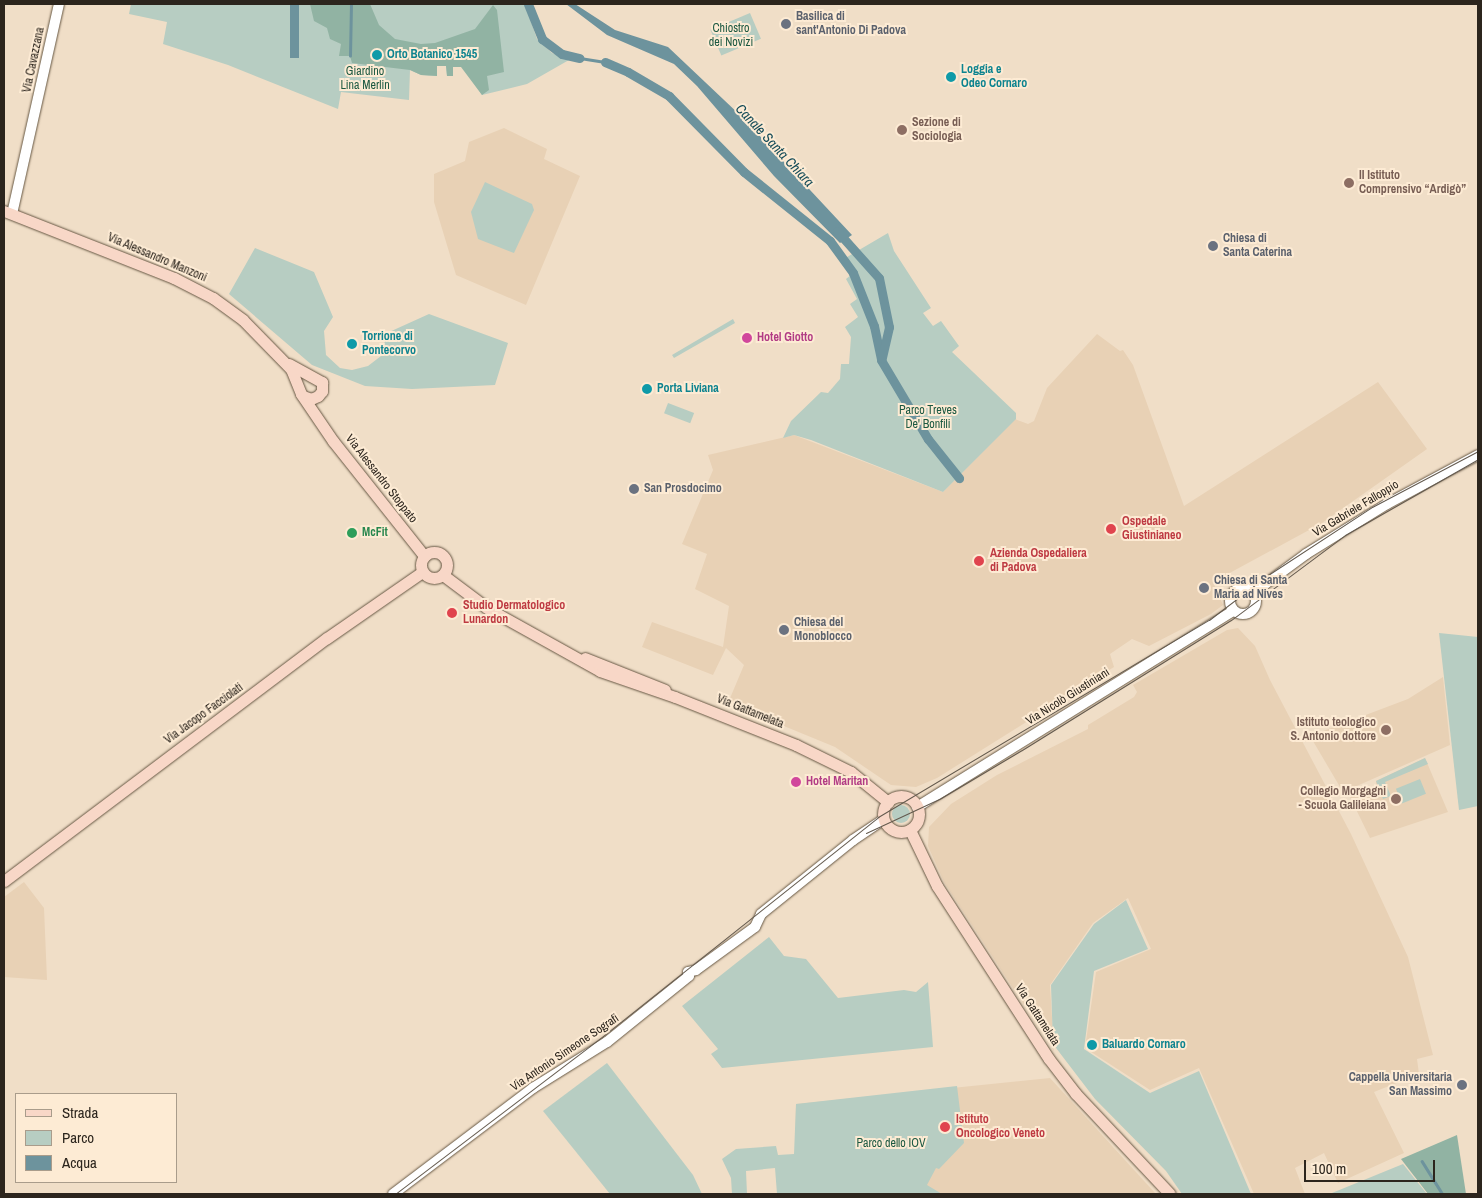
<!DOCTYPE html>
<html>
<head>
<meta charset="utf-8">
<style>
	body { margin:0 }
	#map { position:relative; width:1482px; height:1198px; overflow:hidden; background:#f0dec7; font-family:"Archivo Narrow",sans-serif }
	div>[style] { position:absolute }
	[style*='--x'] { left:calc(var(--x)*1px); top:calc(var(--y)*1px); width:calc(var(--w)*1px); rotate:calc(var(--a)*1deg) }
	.built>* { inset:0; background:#e8d1b5 }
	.green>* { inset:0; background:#b7cdc2; transform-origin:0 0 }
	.round { border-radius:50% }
	.forest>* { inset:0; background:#91b3a3 }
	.water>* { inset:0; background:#6d939d; transform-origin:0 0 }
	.stream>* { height:2.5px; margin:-1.25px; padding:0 1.25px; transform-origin:1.25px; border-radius:1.25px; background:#6d939d }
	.canal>* { height:9px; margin:-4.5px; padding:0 4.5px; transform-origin:4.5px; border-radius:4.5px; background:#6d939d }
	.roads { filter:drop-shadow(0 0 1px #665743) drop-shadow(0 0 1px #665743) }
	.tertiary>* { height:10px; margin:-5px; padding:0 5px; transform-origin:5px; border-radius:5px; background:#fff }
	.tertiary>.ring { margin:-5px; padding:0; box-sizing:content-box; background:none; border:10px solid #fff; border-radius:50% }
	.secondary>* { height:11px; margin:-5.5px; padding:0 5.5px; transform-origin:5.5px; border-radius:5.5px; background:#f8d7c7 }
	.secondary>.ring { margin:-5.5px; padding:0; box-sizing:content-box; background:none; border:11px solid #f8d7c7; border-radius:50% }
	.tram>* { height:1px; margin:-0.5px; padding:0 0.5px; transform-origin:0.5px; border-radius:0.5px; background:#63594d }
	.dots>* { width:14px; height:14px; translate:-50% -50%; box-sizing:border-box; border:2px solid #fdebd4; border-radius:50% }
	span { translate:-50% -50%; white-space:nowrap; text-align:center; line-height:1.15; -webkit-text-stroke:4px #fdebd4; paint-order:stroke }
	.worship-label { font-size:12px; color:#5b616d; font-weight:700 }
	.left { translate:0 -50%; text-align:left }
	.right { translate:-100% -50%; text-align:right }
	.park-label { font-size:12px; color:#1b5841 }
	.culture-label { font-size:12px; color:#0d838f; font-weight:700 }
	.street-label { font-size:12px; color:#2c251d }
	.education-label { font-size:12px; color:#785e54; font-weight:700 }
	.hotel-label { font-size:12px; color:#b23c85; font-weight:700 }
	.health-label { font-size:12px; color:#be3a42; font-weight:700 }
	.leisure-label { font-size:12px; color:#27864d; font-weight:700 }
	.water-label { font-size:14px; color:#144b58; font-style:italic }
	.frame { position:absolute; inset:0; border:5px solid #2c251d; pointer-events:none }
	.legend { position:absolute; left:15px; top:1093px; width:162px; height:90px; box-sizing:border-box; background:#fdebd4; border:1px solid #a99c8b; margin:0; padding:6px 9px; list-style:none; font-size:15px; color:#2c251d }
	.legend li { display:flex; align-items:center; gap:10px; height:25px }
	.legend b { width:25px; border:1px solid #a99c8b }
	.scale { position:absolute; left:1304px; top:1160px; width:131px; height:22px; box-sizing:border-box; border:2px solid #2c251d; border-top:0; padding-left:6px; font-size:15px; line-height:18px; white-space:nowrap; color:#2c251d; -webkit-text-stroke:4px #fdebd4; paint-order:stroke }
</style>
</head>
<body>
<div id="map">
	<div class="built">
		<div style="clip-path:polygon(504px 128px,547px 149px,544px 159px,580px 176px,526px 305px,456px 275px,434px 202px,434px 174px,465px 161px,469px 142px)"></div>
		<div style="clip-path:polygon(1097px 334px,1120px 351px,1123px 350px,1133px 365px,1184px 506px,1378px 382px,1427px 449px,1322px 523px,1213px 582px,1223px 605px,1211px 614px,1149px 646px,1132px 639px,1110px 654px,1114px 667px,937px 778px,916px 787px,891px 785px,835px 747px,728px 703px,744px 665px,726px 648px,713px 675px,642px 647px,652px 622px,723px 647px,729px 606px,695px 589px,707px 554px,682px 544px,713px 470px,708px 455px,794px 435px,943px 492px,1015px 419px,1028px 424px,1034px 421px,1047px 388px)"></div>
		<div style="clip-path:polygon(1238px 628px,1255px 646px,1270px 680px,1351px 834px,1408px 957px,1433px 1055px,1417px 1059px,1419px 1074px,1374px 1092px,1404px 1153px,1338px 1183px,1324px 1153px,1295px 1168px,1305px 1194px,1254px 1194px,1199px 1068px,1150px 1090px,1085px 1048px,1096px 972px,1151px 949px,1128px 898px,1093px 923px,1050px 985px,1054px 1051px,944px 882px,928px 846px,929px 827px,951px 804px,997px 775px,1088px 729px,1088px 725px,1134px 697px,1137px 692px,1133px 685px,1227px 630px)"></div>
		<div style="clip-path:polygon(1443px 677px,1450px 745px,1343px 792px,1310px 736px,1408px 699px)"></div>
		<div style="clip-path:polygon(1425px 758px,1448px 812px,1370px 838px,1350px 797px,1376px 786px,1376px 781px)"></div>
		<div style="clip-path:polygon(24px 882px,44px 908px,47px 980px,4px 977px,4px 897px)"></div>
		<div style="clip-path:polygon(1050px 1078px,1156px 1194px,794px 1194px,796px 1104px)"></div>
	</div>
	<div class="green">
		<div style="clip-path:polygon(131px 4px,525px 4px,537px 39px,552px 53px,569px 60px,527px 84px,482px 95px,462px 67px,453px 67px,453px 76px,447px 76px,446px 66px,437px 66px,437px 76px,421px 75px,410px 70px,409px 100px,341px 92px,338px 109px,228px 65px,163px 44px,167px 22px,129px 14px)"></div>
		<div style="left:750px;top:13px;width:28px;height:43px;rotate:67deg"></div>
		<div style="clip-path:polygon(485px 182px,532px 204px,534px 210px,514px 253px,478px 239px,471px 212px)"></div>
		<div style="clip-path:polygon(888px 233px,894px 251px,931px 308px,923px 313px,933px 326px,941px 321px,959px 346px,952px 352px,1016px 413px,1016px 419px,943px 492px,811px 440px,794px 435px,783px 438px,791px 421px,821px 392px,828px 393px,840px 379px,841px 364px,849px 364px,851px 337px,845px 327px,858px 317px,850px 304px,857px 299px,846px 279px,851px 275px,842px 260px)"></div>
		<div style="clip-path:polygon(255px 248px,314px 272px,333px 317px,324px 331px,326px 355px,340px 368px,352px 370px,368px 366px,381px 356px,387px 333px,429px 314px,508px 343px,495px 385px,412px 389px,365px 386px,312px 365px,229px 294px)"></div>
		<div style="clip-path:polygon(733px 319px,735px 323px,674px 358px,672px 355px)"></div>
		<div style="left:668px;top:403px;width:28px;height:11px;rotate:21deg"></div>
		<div style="clip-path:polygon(1439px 633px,1478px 637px,1478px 806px,1459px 810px)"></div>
		<div style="clip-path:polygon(1425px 758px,1428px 764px,1385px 782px,1391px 796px,1383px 799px,1376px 781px)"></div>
		<div style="left:1420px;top:779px;width:16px;height:26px;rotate:68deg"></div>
		<div class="round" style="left:892px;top:805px;width:18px;height:18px"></div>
		<div style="clip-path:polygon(1126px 900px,1148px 949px,1094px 971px,1084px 1049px,1150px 1093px,1199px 1071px,1251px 1194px,1182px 1194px,1166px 1171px,1095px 1099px,1053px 1044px,1051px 985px,1094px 924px)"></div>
		<div style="clip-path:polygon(769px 937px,784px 956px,806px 959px,838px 998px,904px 990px,916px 992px,928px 982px,933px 1047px,722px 1068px,711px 1054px,718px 1049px,682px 1006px)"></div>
		<div style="clip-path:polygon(607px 1063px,693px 1175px,702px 1194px,610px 1194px,543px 1111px)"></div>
		<div style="clip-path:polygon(957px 1086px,964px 1143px,939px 1169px,936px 1168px,927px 1185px,942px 1194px,777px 1194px,775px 1168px,746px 1171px,747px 1194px,732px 1194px,731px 1178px,722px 1159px,736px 1149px,776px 1146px,778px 1155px,794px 1154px,796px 1104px)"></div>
		<div style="clip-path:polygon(1403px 1164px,1427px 1194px,1332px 1194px,1332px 1193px)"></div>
	</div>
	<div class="forest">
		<div style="clip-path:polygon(310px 4px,370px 4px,379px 25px,395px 39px,421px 44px,435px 43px,475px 29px,493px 5px,497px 10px,504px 72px,487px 76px,489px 90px,482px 95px,461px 67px,453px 67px,453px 76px,447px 76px,446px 66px,437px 66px,437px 76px,421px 75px,410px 70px,352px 63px,350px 56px,339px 56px,341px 44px,330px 39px,327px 28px,314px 21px)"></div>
		<div style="clip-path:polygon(1457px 1135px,1466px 1194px,1428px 1194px,1401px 1159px)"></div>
	</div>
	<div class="water">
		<div style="left:290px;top:4px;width:9px;height:54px"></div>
		<div style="clip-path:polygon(566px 4px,575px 4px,615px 30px,668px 47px,742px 117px,852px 235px,840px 243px,774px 176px,697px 86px,674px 64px,607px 35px)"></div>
	</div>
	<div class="stream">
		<div style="--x:350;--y:56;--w:52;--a:-88.9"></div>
		<div style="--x:580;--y:58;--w:25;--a:9"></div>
		<div style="--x:1422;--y:1161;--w:39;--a:58"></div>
	</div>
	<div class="canal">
		<div style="--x:528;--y:4;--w:38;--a:68"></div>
		<div style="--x:542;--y:39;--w:25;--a:37"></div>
		<div style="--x:562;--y:54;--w:18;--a:13"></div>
		<div style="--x:605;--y:62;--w:25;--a:23"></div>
		<div style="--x:628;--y:72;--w:48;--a:30.3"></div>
		<div style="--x:669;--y:96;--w:107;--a:45.4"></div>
		<div style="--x:744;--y:172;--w:110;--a:38.7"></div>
		<div style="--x:830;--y:241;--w:39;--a:54"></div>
		<div style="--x:853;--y:273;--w:57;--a:68.4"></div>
		<div style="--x:874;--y:326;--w:35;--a:78"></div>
		<div style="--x:881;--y:360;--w:92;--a:59.3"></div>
		<div style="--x:928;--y:439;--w:50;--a:51.5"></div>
		<div style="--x:837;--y:231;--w:63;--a:48.2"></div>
		<div style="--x:879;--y:278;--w:50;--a:78.5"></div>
		<div style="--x:889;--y:327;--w:32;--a:103"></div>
	</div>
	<div class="roads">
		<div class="tertiary">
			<div style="--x:12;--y:214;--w:215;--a:-77.4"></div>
			<div class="ring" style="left:1230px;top:588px;width:16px;height:16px"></div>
			<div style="--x:1253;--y:593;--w:66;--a:-36.3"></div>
			<div style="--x:1306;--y:554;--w:95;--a:-31.7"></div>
			<div style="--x:1387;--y:504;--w:103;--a:-28.3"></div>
			<div style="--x:917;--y:807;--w:372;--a:-31.8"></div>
			<div style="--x:393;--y:1194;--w:176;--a:-37.1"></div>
			<div style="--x:533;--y:1088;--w:87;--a:-31.9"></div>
			<div style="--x:607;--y:1042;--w:105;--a:-38.8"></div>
			<div style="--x:689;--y:976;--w:4;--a:-104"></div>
			<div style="--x:688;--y:972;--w:8;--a:-14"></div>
			<div style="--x:696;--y:970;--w:73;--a:-36.1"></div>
			<div style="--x:755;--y:927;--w:14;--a:-65"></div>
			<div style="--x:761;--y:914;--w:118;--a:-38.8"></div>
			<div style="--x:853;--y:840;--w:37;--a:-34"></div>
		</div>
		<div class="secondary">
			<div style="--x:4;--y:211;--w:183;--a:21.5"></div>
			<div style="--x:174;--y:278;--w:44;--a:27.1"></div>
			<div style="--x:213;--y:298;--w:37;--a:36"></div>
			<div style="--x:243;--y:320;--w:69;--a:45.6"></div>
			<div style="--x:291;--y:369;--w:27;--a:68"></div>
			<div style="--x:301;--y:394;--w:57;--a:55.8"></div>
			<div style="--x:333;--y:441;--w:147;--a:51.6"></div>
			<div style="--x:289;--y:364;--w:38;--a:29"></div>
			<div style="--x:322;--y:382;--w:9;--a:90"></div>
			<div style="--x:322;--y:391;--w:6;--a:129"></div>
			<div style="--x:318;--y:396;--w:8;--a:157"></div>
			<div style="--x:311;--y:399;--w:9;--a:-159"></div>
			<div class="ring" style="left:421px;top:552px;width:15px;height:15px"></div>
			<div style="--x:443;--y:575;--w:55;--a:36.9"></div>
			<div style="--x:487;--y:608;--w:129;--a:29.1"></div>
			<div style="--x:600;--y:671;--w:79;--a:19.1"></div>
			<div style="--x:675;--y:697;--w:130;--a:21.6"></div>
			<div style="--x:796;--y:745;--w:61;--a:26.1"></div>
			<div style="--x:851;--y:772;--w:48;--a:39"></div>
			<div style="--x:585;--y:658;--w:86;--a:21.8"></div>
			<div class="ring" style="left:883px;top:796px;width:25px;height:25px"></div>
			<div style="--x:910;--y:830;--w:62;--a:64.3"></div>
			<div style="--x:937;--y:886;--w:206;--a:57.1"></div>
			<div style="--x:1049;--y:1059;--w:44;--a:52.4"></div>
			<div style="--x:1076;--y:1094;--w:137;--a:46.8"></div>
			<div style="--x:4;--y:881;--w:404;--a:-37"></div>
			<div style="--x:327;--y:638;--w:116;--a:-34.8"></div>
		</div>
	</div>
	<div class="tram">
		<div style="--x:866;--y:833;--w:83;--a:-25"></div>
		<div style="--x:941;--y:798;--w:94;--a:-30.7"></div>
		<div style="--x:1022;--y:750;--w:246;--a:-31.9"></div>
		<div style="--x:1231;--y:620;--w:142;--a:-36.7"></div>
		<div style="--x:1345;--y:535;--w:153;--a:-29.7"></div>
		<div style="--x:395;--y:1194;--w:261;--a:-37.2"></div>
		<div style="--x:603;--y:1036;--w:352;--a:-38.5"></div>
		<div style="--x:878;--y:817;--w:385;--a:-30.8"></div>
		<div style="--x:1209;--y:620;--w:74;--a:-37.3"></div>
		<div style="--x:1268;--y:575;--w:124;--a:-33.2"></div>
		<div style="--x:1372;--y:507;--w:120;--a:-27.8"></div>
	</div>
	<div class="dots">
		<div style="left:786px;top:24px;background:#6b7280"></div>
		<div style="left:377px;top:55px;background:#0f9aa8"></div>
		<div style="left:951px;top:77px;background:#0f9aa8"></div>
		<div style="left:902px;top:130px;background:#8d6e63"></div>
		<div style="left:1349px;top:183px;background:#8d6e63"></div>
		<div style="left:1213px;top:246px;background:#6b7280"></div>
		<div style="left:747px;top:338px;background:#d1479c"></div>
		<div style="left:352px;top:344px;background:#0f9aa8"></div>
		<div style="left:647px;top:389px;background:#0f9aa8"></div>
		<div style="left:634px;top:489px;background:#6b7280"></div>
		<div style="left:1111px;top:529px;background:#e0444e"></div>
		<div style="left:352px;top:533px;background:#2e9e5b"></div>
		<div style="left:979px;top:561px;background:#e0444e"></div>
		<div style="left:1204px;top:588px;background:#6b7280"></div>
		<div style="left:452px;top:613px;background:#e0444e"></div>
		<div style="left:784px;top:630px;background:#6b7280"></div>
		<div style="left:1386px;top:730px;background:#8d6e63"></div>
		<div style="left:796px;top:782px;background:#d1479c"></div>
		<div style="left:1396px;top:799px;background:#8d6e63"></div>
		<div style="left:1092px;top:1045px;background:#0f9aa8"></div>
		<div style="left:1462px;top:1085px;background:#6b7280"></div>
		<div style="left:945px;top:1127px;background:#e0444e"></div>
	</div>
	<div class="worship-label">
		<span class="left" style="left:796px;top:24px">Basilica di<br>sant'Antonio Di Padova</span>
		<span class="left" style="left:1223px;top:246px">Chiesa di<br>Santa Caterina</span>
		<span class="left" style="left:644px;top:489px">San Prosdocimo</span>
		<span class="left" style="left:1214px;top:588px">Chiesa di Santa<br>Maria ad Nives</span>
		<span class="left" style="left:794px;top:630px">Chiesa del<br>Monoblocco</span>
		<span class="right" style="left:1452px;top:1085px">Cappella Universitaria<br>San Massimo</span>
	</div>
	<div class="park-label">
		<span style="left:731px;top:36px">Chiostro<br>dei Novizi</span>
		<span style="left:365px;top:79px">Giardino<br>Lina Merlin</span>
		<span style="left:928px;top:418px">Parco Treves<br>De' Bonfili</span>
		<span style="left:891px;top:1144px">Parco dello IOV</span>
	</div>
	<div class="culture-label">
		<span class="left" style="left:387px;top:55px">Orto Botanico 1545</span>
		<span class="left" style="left:961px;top:77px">Loggia e<br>Odeo Cornaro</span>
		<span class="left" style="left:362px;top:344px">Torrione di<br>Pontecorvo</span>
		<span class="left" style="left:657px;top:389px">Porta Liviana</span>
		<span class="left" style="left:1102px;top:1045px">Baluardo Cornaro</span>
	</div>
	<div class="street-label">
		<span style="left:34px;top:60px;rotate:-78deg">Via Cavazzana</span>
		<span style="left:157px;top:258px;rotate:23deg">Via Alessandro Manzoni</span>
		<span style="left:381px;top:479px;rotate:52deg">Via Alessandro Stoppato</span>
		<span style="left:1356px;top:509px;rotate:-31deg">Via Gabriele Falloppio</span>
		<span style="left:1068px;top:697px;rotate:-32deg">Via Nicolò Giustiniani</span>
		<span style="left:750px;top:712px;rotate:22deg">Via Gattamelata</span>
		<span style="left:204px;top:714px;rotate:-36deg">Via Jacopo Facciolati</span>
		<span style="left:1037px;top:1015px;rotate:57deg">Via Gattamelata</span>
		<span style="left:565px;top:1053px;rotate:-34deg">Via Antonio Simeone Sografi</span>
	</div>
	<div class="education-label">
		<span class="left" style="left:912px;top:130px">Sezione di<br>Sociologia</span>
		<span class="left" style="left:1359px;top:183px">II Istituto<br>Comprensivo “Ardigò”</span>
		<span class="right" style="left:1376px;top:730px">Istituto teologico<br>S. Antonio dottore</span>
		<span class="right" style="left:1386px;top:799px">Collegio Morgagni<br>- Scuola Galileiana</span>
	</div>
	<div class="hotel-label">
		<span class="left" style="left:757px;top:338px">Hotel Giotto</span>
		<span class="left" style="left:806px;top:782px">Hotel Maritan</span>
	</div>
	<div class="health-label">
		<span class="left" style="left:1122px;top:529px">Ospedale<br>Giustinianeo</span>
		<span class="left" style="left:990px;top:561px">Azienda Ospedaliera<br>di Padova</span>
		<span class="left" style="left:463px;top:613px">Studio Dermatologico<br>Lunardon</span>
		<span class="left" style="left:956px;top:1127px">Istituto<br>Oncologico Veneto</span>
	</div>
	<div class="leisure-label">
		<span class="left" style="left:362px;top:533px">McFit</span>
	</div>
	<div class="water-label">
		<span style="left:775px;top:145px;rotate:47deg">Canale Santa Chiara</span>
	</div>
	<div class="frame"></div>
	<ul class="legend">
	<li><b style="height:6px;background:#f8d7c7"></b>Strada</li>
	<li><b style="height:14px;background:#b7cdc2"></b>Parco</li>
	<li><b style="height:14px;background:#6d939d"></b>Acqua</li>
	</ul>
	<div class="scale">100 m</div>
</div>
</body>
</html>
